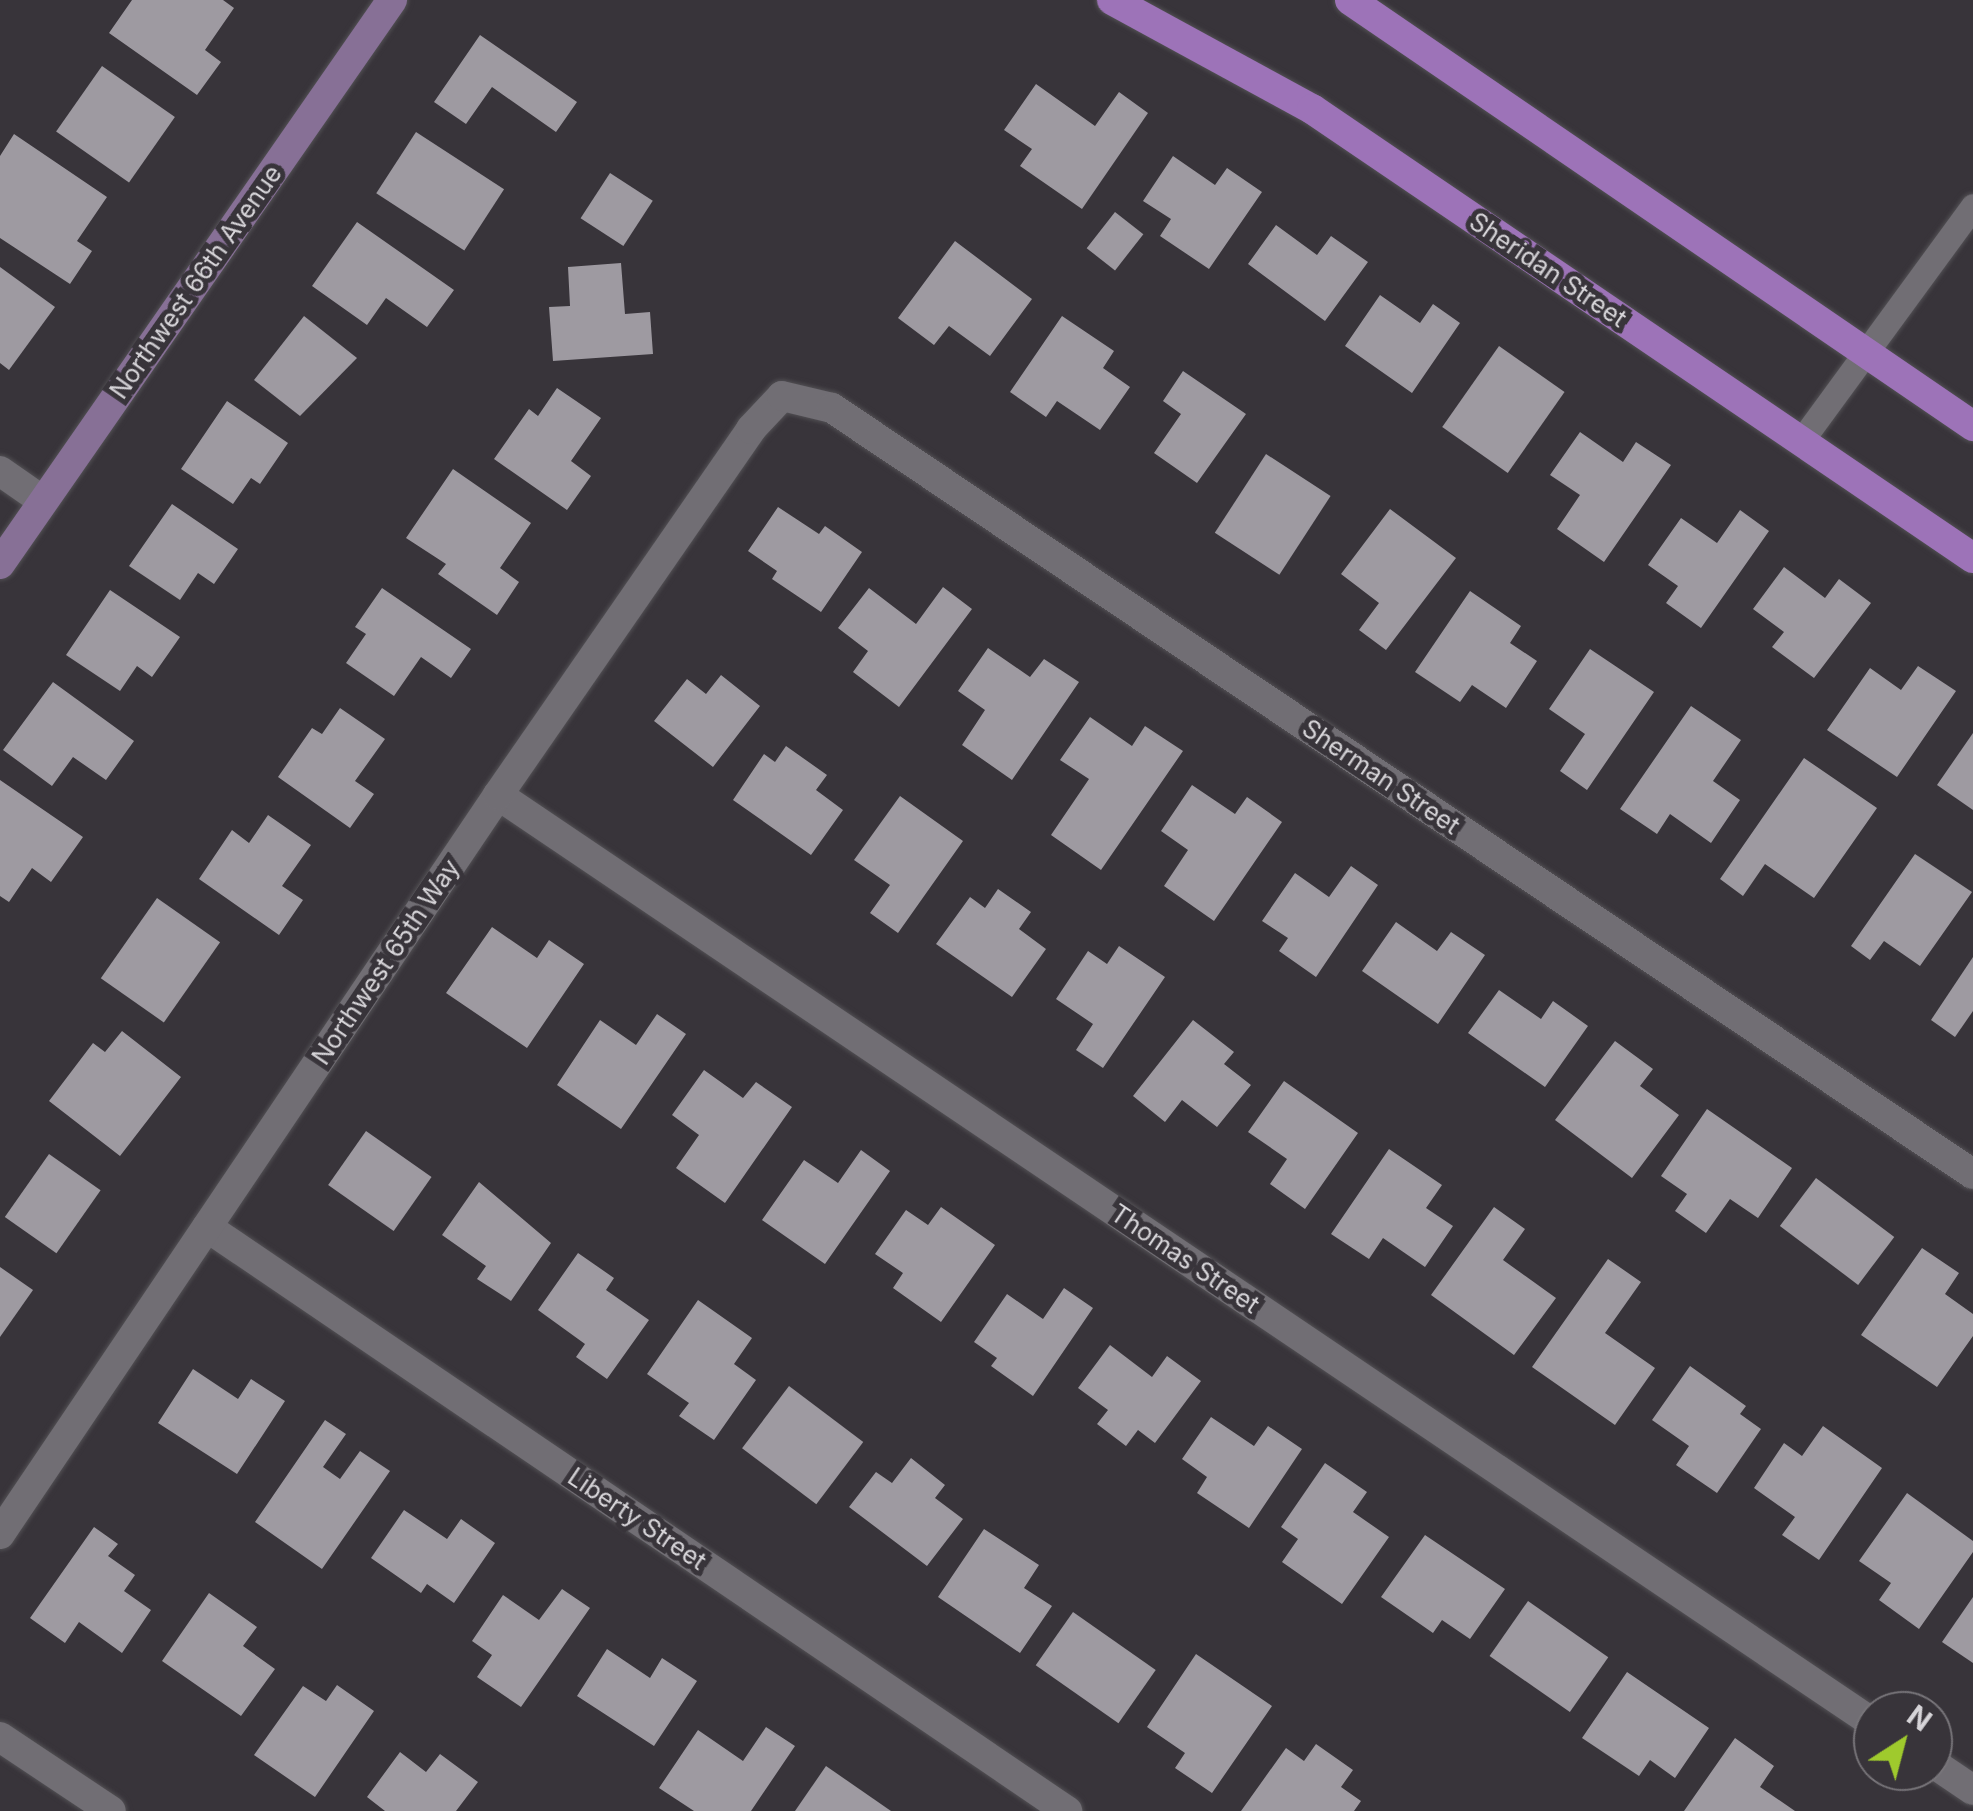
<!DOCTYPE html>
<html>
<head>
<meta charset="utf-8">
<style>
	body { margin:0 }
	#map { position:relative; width:1973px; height:1811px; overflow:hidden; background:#38343a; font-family:Inter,sans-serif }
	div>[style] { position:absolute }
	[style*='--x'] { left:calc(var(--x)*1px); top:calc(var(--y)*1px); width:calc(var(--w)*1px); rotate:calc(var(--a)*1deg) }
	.building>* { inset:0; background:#9e9aa1; transform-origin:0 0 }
	.roads { filter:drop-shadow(0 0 2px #525054) drop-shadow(0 0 2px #525054) }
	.lane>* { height:25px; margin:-12.5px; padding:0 12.5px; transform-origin:12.5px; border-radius:12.5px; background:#716e74 }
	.street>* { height:30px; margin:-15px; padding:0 15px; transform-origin:15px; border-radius:15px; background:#716e74 }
	.secondary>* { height:30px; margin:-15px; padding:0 15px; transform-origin:15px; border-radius:15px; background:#877096 }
	.primary>* { height:30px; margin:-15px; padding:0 15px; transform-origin:15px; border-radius:15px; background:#9d73b8 }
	span { translate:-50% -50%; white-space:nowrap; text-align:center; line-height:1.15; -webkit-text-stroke:10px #38343a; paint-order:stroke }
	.street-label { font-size:25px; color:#d6d4d8 }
	.north { position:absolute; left:1853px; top:1691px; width:100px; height:100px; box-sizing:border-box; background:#38343a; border:2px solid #777479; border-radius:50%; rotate:36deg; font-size:28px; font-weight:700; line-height:40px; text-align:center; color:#d6d4d8 }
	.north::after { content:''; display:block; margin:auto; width:35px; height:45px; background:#9fca2d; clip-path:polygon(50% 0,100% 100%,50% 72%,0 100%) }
</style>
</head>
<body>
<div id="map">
	<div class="building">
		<div style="clip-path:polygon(132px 0,223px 0,234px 8px,205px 50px,221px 62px,197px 95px,109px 33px)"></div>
		<div style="clip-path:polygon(480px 35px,577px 102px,556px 132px,492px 87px,466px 124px,434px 102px)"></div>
		<div style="left:102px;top:66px;width:89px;height:80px;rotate:35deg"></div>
		<div style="clip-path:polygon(1036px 84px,1095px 126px,1119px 92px,1148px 113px,1082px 209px,1020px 166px,1032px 149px,1004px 130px)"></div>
		<div style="left:416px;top:132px;width:105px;height:73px;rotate:33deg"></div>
		<div style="clip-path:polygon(14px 134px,107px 197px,77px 241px,92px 251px,70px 284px,0 238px,0 156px)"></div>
		<div style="clip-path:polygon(1173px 156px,1215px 185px,1227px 168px,1262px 192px,1209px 269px,1160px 236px,1171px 219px,1143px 201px)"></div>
		<div style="left:610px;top:173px;width:51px;height:54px;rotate:33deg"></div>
		<div style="left:1115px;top:212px;width:36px;height:46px;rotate:38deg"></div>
		<div style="clip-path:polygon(357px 222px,454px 290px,427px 327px,386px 298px,367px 325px,312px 286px)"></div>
		<div style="clip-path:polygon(1276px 225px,1317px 255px,1331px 236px,1368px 262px,1325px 321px,1248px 264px)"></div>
		<div style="clip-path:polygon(955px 241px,1032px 299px,990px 356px,949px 326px,934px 345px,898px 318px)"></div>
		<div style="clip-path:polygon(621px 263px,625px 314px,650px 312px,653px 354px,553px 361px,549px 307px,570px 306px,568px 267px)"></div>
		<div style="clip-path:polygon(0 267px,55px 307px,9px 370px,0 363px)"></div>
		<div style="clip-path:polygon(1380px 295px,1420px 323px,1433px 304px,1460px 323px,1412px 393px,1345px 346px)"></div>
		<div style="clip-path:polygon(304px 316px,357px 358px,300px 416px,254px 380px)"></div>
		<div style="clip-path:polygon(1062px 316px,1114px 351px,1103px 368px,1130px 387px,1100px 430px,1057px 401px,1046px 417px,1010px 392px)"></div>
		<div style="left:1499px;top:346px;width:80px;height:99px;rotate:35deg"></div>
		<div style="clip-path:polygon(1183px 371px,1246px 414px,1197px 483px,1154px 453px,1181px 414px,1163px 401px)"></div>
		<div style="clip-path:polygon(557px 388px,601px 418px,571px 461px,591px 476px,567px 510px,494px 459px,529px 409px,538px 416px)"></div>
		<div style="clip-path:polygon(227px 401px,288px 443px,260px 484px,251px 478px,233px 504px,181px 469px)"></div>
		<div style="clip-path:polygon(1580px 432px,1623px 462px,1636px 442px,1671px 465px,1604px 562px,1557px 529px,1580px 495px,1550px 475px)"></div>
		<div style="left:1266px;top:454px;width:77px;height:94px;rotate:33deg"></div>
		<div style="clip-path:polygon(453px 469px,531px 523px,500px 568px,519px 582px,497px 615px,438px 574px,446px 564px,406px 538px)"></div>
		<div style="clip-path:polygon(172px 504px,238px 549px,214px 584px,198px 573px,180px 600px,129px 566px)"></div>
		<div style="clip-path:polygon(778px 507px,819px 534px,825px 526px,862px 552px,821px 612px,772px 579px,777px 571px,748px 551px)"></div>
		<div style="clip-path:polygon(1390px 509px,1456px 558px,1386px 650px,1359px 630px,1379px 603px,1341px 574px)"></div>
		<div style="clip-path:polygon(1740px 510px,1769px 531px,1701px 628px,1666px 603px,1678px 586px,1648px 565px,1681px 518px,1717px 543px)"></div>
		<div style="clip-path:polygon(1784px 567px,1825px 598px,1839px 579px,1871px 603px,1814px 678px,1772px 647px,1784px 632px,1753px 609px)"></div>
		<div style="clip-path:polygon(943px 587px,972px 609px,899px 707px,853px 672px,868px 651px,838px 628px,869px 588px,916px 624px)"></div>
		<div style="clip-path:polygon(382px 588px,471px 649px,451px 678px,421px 657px,394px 696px,346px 663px,366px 634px,355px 627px)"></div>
		<div style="clip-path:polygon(110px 590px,180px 637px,152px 677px,137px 666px,120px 691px,66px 655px)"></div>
		<div style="clip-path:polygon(1470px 591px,1521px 626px,1510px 643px,1537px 661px,1506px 708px,1472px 685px,1460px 702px,1415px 672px)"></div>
		<div style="clip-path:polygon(988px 648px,1030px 677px,1044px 659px,1079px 682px,1012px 780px,962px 745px,985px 710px,958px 691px)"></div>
		<div style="clip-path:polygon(1590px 649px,1654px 692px,1587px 790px,1560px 771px,1585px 734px,1549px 709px)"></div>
		<div style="clip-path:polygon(1918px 666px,1956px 691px,1897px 777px,1827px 730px,1870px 668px,1901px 690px)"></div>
		<div style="clip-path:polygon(721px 675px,760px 706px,713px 767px,654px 721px,687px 679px,706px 694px)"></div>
		<div style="clip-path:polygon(53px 682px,134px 741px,106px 780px,73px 757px,52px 786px,3px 750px)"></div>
		<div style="clip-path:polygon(1691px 706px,1741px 740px,1713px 781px,1740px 800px,1711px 843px,1670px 814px,1657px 834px,1620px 809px)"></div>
		<div style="clip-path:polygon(340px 708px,385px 739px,355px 781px,374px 794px,350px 828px,278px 777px,312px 728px,322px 734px)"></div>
		<div style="clip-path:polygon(1090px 717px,1132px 746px,1145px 726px,1183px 751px,1101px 870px,1051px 835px,1089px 779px,1060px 760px)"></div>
		<div style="clip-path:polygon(1973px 733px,1973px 810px,1937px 785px)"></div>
		<div style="clip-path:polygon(786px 746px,827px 775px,816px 790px,843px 810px,811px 855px,733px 800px,764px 754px,775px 762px)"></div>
		<div style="clip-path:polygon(1804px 758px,1877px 808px,1814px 898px,1765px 864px,1743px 896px,1720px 879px)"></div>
		<div style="clip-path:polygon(0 780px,83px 837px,51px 882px,32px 868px,9px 902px,0 896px)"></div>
		<div style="clip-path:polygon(1192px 785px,1235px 814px,1247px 797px,1282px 822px,1214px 921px,1164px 886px,1188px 850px,1161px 831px)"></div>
		<div style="clip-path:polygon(900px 796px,963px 841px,898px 933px,870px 913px,890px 885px,854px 860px)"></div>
		<div style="clip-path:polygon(268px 815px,311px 845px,282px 886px,303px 900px,279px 935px,199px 879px,232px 830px,249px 843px)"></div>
		<div style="clip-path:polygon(1915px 854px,1972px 892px,1920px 966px,1884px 941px,1870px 960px,1851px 946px)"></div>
		<div style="clip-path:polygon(1351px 866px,1378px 885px,1316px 977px,1279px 951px,1288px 938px,1262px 921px,1295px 873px,1329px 897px)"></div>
		<div style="clip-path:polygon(998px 889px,1031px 912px,1019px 929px,1046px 949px,1012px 997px,936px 944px,970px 897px,985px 908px)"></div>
		<div style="left:157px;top:898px;width:77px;height:98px;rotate:35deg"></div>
		<div style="clip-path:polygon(1396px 922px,1437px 951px,1451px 932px,1485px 955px,1438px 1024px,1362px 971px)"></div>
		<div style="clip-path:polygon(492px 927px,537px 958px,549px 940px,584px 964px,527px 1048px,446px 993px)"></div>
		<div style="clip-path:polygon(1119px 946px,1165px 977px,1103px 1068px,1076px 1050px,1093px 1024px,1056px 999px,1088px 951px,1107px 964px)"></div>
		<div style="clip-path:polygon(1973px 957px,1973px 1011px,1955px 1037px,1931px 1020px)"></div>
		<div style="clip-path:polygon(1499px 990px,1541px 1019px,1553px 1001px,1588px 1026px,1545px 1087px,1468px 1033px)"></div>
		<div style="clip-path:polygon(657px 1014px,686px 1034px,621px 1129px,557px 1085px,600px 1020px,636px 1045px)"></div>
		<div style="clip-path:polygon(1193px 1020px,1234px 1052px,1224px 1064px,1251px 1085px,1217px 1127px,1182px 1100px,1165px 1122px,1133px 1096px)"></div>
		<div style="clip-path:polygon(122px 1031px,181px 1077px,120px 1156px,49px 1101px,93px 1043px,105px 1052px)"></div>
		<div style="clip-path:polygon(1615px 1041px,1653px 1069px,1640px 1086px,1679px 1115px,1632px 1178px,1555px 1120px)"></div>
		<div style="clip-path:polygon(704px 1070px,743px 1098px,756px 1082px,792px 1107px,725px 1203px,676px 1168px,699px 1135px,672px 1115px)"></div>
		<div style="clip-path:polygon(1284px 1081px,1358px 1133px,1305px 1209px,1270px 1184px,1287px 1159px,1248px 1132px)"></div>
		<div style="clip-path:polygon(1707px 1109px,1792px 1168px,1758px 1218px,1730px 1199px,1706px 1233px,1675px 1211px,1687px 1194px,1661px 1176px)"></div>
		<div style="left:366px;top:1131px;width:80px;height:66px;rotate:35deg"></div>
		<div style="clip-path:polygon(1389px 1149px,1442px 1185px,1426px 1208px,1453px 1226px,1425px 1267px,1383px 1238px,1369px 1259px,1331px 1234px)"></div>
		<div style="clip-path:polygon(861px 1150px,890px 1171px,825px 1264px,762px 1220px,804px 1160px,838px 1183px)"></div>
		<div style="left:49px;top:1154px;width:63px;height:77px;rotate:35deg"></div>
		<div style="left:1816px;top:1178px;width:98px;height:60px;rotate:37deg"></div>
		<div style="clip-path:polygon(479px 1182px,551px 1243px,511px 1301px,477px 1279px,486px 1266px,442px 1235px)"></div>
		<div style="clip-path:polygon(941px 1207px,995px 1245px,941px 1322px,893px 1288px,903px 1273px,875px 1254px,906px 1210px,928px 1225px)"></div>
		<div style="clip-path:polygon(1494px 1207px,1525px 1229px,1503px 1260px,1556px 1298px,1514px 1355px,1431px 1295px)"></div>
		<div style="clip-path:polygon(1922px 1248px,1959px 1273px,1945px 1294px,1973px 1314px,1973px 1336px,1937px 1387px,1861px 1335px)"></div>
		<div style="clip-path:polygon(578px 1253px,614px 1278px,606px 1290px,649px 1320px,607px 1379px,576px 1357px,585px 1344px,538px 1310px)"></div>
		<div style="clip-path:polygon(1608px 1259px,1641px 1282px,1605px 1333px,1655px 1368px,1615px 1425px,1532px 1367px)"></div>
		<div style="clip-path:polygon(0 1267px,33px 1290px,0 1337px)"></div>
		<div style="clip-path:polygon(1064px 1288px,1093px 1308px,1033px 1396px,991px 1366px,997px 1358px,974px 1342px,1007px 1294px,1043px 1319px)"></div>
		<div style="clip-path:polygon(698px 1300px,752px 1338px,734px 1364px,756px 1380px,714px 1440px,679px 1416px,689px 1403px,647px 1374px)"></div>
		<div style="clip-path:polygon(1110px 1345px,1152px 1377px,1167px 1356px,1201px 1381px,1155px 1443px,1138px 1430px,1126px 1446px,1097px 1424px,1108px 1410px,1078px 1388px)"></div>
		<div style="clip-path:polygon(1690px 1366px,1746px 1406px,1740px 1414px,1761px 1429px,1717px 1493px,1676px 1465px,1689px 1446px,1652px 1420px)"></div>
		<div style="clip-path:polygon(193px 1369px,238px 1399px,251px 1379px,285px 1401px,237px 1474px,158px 1423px)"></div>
		<div style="left:789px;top:1386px;width:93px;height:78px;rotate:37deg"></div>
		<div style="clip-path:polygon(1211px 1417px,1254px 1446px,1268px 1426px,1302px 1449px,1249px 1528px,1197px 1493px,1207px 1477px,1182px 1459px)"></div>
		<div style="clip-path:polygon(325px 1420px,346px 1434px,323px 1467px,340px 1479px,360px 1451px,390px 1471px,322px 1569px,255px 1522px)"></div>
		<div style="clip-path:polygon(1823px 1426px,1882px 1468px,1819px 1560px,1782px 1535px,1795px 1517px,1754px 1488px,1784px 1443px,1802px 1456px)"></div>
		<div style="clip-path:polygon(911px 1458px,945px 1485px,935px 1498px,963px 1519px,927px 1566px,849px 1507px,876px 1472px,892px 1483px)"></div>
		<div style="clip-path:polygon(1325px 1463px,1367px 1492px,1353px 1512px,1389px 1537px,1342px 1604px,1282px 1562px,1298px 1539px,1281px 1527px)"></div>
		<div style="clip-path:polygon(1907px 1493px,1973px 1541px,1973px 1552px,1919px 1629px,1879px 1600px,1891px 1583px,1859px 1561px)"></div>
		<div style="clip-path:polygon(404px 1510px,447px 1539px,461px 1519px,495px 1543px,454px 1603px,427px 1584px,421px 1593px,371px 1558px)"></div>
		<div style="clip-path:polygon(94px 1527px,118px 1544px,108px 1556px,135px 1575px,124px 1591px,151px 1610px,122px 1653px,79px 1622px,65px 1643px,30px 1618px)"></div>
		<div style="clip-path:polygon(984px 1529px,1039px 1565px,1024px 1588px,1052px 1606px,1020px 1653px,938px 1597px)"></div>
		<div style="clip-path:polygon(1425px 1535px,1505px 1589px,1470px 1639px,1442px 1620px,1433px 1633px,1381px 1597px)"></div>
		<div style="clip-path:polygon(562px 1589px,590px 1608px,521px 1707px,477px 1677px,492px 1655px,472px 1641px,503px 1595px,539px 1620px)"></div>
		<div style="clip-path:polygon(209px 1593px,257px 1627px,243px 1646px,275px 1669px,241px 1716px,162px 1661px)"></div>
		<div style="clip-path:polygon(1973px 1597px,1973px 1663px,1942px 1642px)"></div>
		<div style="left:1528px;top:1601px;width:98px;height:67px;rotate:35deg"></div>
		<div style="left:1073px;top:1612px;width:101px;height:65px;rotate:35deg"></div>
		<div style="clip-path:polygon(607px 1649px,650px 1678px,662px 1658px,697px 1681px,654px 1746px,577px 1696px)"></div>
		<div style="clip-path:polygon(1196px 1654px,1272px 1706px,1212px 1793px,1175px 1768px,1185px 1753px,1147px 1727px)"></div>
		<div style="clip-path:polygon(1627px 1672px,1709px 1728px,1675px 1778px,1650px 1760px,1639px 1776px,1582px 1738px)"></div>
		<div style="clip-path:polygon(337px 1685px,374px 1711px,315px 1797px,254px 1755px,303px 1686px,326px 1701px)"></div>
		<div style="clip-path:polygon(766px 1727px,795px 1746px,751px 1811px,694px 1811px,659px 1788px,698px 1730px,743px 1761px)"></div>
		<div style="clip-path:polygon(1735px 1738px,1774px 1766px,1760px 1787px,1795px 1811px,1684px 1811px)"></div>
		<div style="clip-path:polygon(1316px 1744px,1353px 1770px,1341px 1787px,1361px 1801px,1354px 1811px,1241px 1811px,1286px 1748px,1304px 1761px)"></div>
		<div style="clip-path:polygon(400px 1752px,426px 1772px,440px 1754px,478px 1782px,456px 1811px,385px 1811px,367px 1797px)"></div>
		<div style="clip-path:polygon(826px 1766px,891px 1811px,795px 1811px)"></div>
	</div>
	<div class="roads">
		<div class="lane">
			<div style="--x:1801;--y:441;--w:291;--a:-53.8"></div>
		</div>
		<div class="street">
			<div style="--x:0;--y:471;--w:52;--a:34.9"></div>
			<div style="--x:498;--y:795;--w:1659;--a:34.02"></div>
			<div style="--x:207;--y:1227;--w:1040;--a:34.18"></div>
			<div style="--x:0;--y:1534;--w:891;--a:-56.02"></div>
			<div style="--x:498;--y:795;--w:445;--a:-55.3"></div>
			<div style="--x:751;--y:429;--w:45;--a:-46.8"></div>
			<div style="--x:782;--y:396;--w:51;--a:13.5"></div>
			<div style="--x:832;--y:408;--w:1374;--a:33.88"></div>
			<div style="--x:0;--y:1737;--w:133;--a:33.7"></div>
			<div style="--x:1933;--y:1763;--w:48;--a:34"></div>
		</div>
		<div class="secondary">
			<div style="--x:0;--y:564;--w:687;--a:-55.2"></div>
		</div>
		<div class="primary">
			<div style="--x:1112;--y:0;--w:228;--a:28.6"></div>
			<div style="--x:1312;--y:109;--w:799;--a:34.19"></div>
			<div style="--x:1350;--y:0;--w:755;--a:34.36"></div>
		</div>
	</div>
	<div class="street-label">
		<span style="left:1548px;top:270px;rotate:34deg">Sheridan Street</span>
		<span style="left:196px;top:282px;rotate:-55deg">Northwest 66th Avenue</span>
		<span style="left:1381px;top:777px;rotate:34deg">Sherman Street</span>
		<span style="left:386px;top:962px;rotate:-56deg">Northwest 65th Way</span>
		<span style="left:1185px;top:1259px;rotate:34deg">Thomas Street</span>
		<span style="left:637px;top:1519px;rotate:34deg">Liberty Street</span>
	</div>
	<div class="north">N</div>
</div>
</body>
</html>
